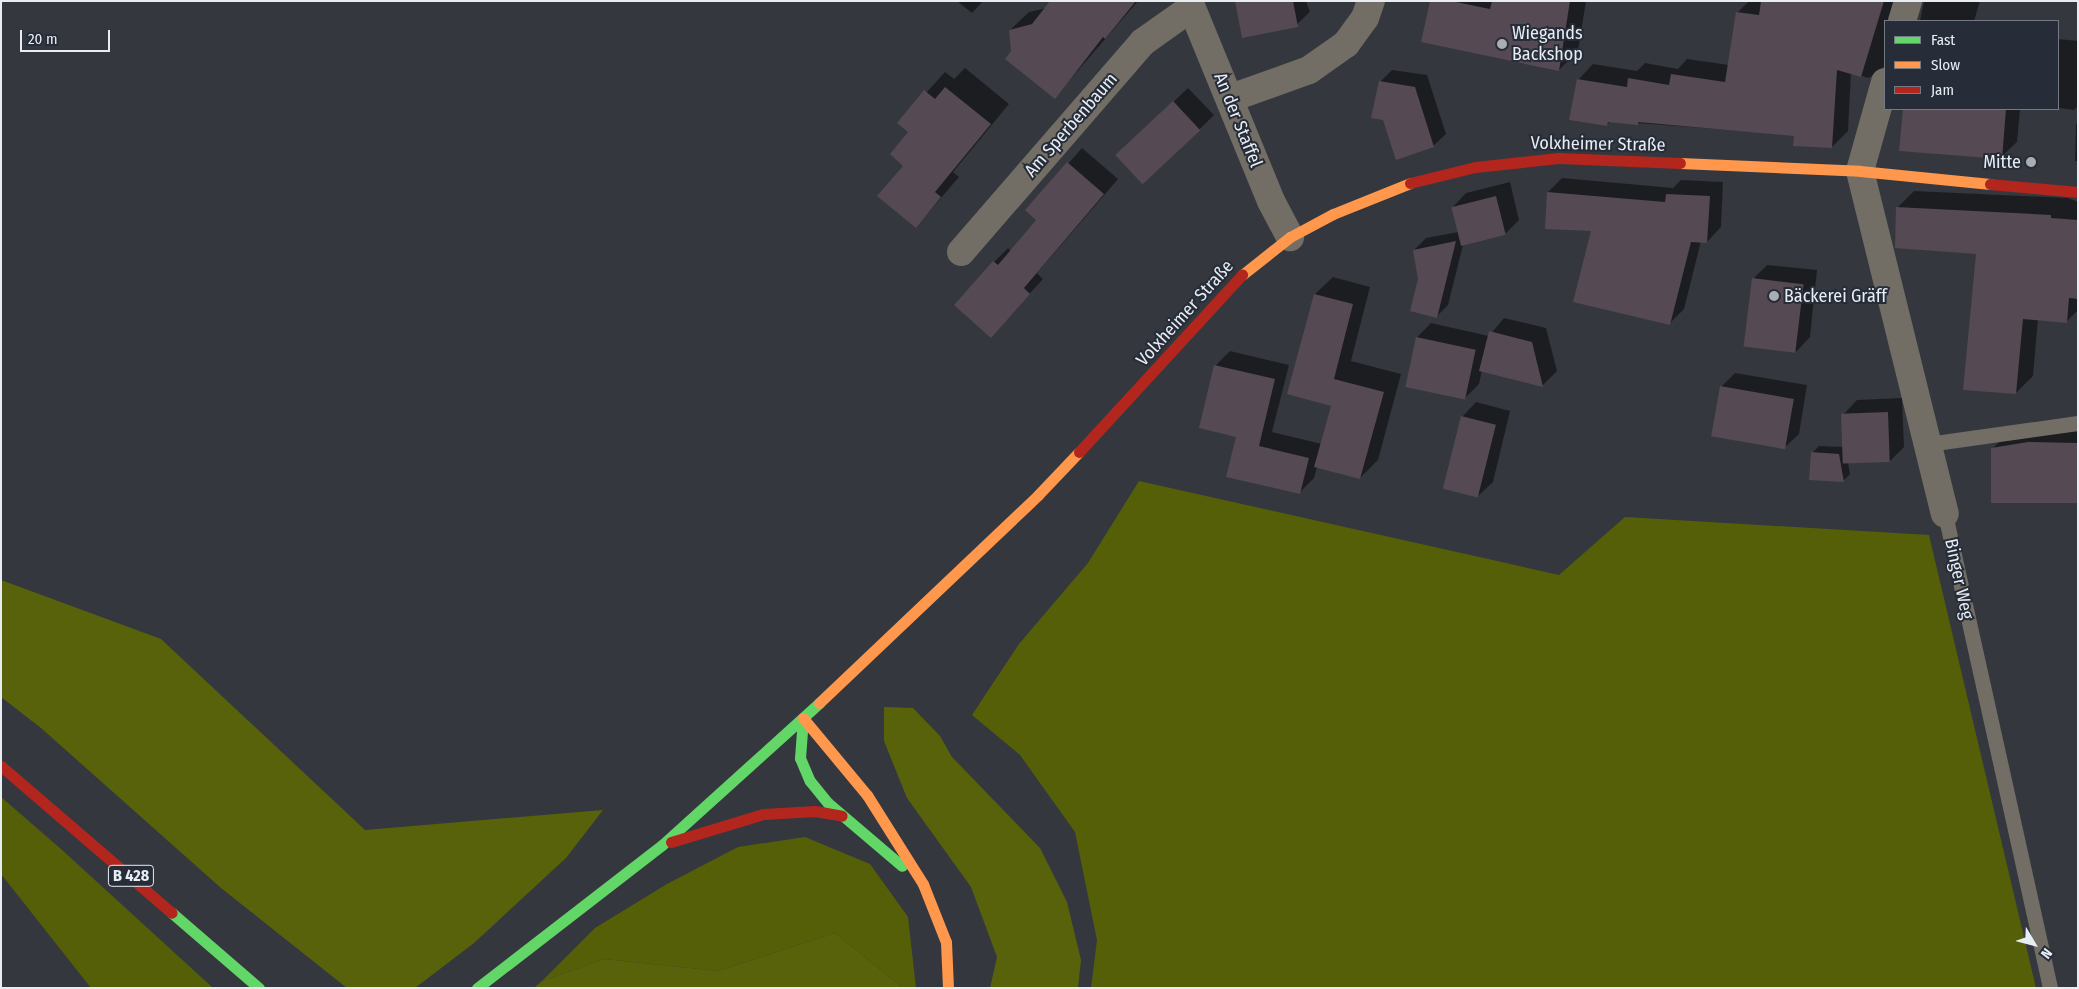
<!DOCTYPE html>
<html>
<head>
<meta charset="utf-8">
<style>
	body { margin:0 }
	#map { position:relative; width:2079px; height:989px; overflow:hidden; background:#34383e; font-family:"Fira Sans Condensed",sans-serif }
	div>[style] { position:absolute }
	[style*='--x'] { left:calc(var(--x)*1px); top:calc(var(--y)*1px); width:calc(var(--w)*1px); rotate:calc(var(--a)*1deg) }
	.green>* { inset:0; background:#555f08 }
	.forest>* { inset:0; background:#57620a }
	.shadow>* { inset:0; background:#0007 }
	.building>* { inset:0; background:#554953; transform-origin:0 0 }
	.lane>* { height:15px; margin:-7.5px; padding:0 7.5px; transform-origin:7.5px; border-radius:7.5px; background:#726e65 }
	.street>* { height:28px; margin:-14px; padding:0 14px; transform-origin:14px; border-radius:14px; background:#726e65 }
	.fast>* { height:11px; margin:-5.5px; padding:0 5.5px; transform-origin:5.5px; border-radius:5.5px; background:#63d668 }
	.slow>* { height:11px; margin:-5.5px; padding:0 5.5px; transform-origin:5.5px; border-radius:5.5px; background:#ff974d }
	.jam>* { height:11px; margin:-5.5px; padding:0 5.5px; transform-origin:5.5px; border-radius:5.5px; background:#b3261e }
	.dots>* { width:14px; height:14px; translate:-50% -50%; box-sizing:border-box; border:2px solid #262d38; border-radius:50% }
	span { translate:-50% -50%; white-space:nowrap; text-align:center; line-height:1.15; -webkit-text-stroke:4px #262d38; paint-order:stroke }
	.shield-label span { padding:1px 4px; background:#262d38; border:1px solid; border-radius:4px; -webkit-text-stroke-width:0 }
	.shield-label { font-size:16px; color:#e8edf4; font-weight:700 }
	.poi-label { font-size:18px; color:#e8edf4 }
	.left { translate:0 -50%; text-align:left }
	.right { translate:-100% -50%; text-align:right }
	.street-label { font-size:18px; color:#e8edf4 }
	.frame { position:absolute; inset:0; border:2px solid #e8edf4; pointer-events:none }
	.legend { position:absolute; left:1884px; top:20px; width:175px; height:90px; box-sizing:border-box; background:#262d38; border:1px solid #747a83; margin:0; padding:6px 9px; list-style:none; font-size:15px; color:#e8edf4 }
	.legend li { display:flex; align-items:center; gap:10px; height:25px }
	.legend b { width:25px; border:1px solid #747a83 }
	.north { position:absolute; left:2009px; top:919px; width:50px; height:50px; -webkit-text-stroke:4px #262d38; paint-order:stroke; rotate:127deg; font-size:14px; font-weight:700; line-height:20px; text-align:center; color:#e8edf4 }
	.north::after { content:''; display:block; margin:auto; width:18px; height:22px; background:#e8edf4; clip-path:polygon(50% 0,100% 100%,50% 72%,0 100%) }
	.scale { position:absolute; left:20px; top:30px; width:90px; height:22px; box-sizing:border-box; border:2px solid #e8edf4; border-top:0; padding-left:6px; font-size:15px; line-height:18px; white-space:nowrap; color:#e8edf4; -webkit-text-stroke:4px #262d38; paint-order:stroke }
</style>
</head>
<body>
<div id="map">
	<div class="green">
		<div style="clip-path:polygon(1139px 481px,1559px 575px,1625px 517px,1929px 535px,2036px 988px,1091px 988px,1097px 940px,1075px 832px,1020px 755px,972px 715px,1019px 644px,1088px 563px)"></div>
		<div style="clip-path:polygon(1px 797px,61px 849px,213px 988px,91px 988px,1px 874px)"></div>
		<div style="clip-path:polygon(805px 837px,870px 864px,908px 917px,916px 988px,903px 988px,835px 933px,718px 971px,604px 959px,542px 981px,595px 928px,667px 884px,738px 847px)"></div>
	</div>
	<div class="forest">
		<div style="clip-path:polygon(1px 580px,161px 639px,365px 830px,603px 810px,566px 858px,474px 943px,415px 988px,347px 988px,221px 888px,41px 728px,1px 697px)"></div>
		<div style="clip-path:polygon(884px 707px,913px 708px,940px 736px,952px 757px,1040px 848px,1067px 902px,1081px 960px,1078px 988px,990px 988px,997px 957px,971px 887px,907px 798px,884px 741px)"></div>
		<div style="clip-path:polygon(835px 933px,903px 988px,534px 988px,542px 981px,604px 959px,718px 971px)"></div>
	</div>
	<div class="shadow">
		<div style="clip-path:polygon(957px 1px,983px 1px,972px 13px)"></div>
		<div style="clip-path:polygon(1078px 1px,1138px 1px,1055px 97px,1012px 52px,1010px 30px,1029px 12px)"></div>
		<div style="clip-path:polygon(1236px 1px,1306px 1px,1310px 12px,1295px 26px)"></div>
		<div style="clip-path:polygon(1431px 1px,1586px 1px,1578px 51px,1559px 70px)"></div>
		<div style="clip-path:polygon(1749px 1px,1903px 1px,1913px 21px,1920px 21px,1924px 1px,1980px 1px,1974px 21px,1885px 21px,1885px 66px,1869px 78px,1851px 73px,1848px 131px,1832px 147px,1795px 135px,1610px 121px,1607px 125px,1578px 80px,1593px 64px,1637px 71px,1645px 63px,1678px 69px,1687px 59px,1729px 65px,1737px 13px)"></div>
		<div style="clip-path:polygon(2058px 39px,2078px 41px,2078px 106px,2074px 110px,2058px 108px)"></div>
		<div style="clip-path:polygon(965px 68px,1009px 104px,953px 172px,959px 177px,916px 227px,905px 166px,909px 132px,899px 123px,945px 72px,954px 79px)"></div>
		<div style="clip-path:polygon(1392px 70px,1427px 75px,1446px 134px,1433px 146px,1380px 82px)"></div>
		<div style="clip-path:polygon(1188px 88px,1214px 115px,1199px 130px,1132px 141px)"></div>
		<div style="clip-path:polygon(1904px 109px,2020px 109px,2017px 142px,2001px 157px,1901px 150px)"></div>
		<div style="clip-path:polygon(2078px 123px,2078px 161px,2075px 161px,2076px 124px)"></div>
		<div style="clip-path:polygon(1082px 148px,1118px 179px,1037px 273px,1043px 279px,991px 336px,994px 262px,1008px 248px,1011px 251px,1037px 219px,1027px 210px)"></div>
		<div style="clip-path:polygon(1562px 178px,1673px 188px,1681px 180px,1723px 182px,1721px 227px,1707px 242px,1701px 241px,1684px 309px,1669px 324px,1592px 230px,1548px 192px)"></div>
		<div style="clip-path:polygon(1510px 182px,1519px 220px,1505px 234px,1463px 245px,1448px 305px,1436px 317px,1420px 279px,1414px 250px,1426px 238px,1458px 232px,1452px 208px,1466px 193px)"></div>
		<div style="clip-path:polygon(1914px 191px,2068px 198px,2078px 202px,2078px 310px,2066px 322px,2038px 319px,2033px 376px,2016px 393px,1977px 253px,1897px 208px)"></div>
		<div style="clip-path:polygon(1767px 265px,1817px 270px,1810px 337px,1796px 352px,1753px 279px)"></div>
		<div style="clip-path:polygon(1333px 277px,1370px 287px,1351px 361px,1401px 374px,1378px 460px,1360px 478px,1317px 467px,1314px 478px,1300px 492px,1238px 436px,1216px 365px,1230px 351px,1289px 365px,1272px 432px,1322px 444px,1333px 405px,1315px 294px)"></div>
		<div style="clip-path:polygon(1504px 318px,1546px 328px,1557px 371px,1543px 385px,1482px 370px,1479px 384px,1465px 398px,1417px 337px,1431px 323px,1489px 336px)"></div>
		<div style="clip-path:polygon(1735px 373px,1807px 385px,1799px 434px,1784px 448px,1721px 387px)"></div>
		<div style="clip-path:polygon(1902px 398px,1904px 447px,1890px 461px,1848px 463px,1850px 474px,1843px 481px,1812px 453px,1819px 446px,1844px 447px,1843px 415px,1857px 400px)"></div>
		<div style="clip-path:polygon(1476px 402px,1510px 411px,1493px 482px,1478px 496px,1462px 417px)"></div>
		<div style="clip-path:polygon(2078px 426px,2078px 503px,1992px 502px,1992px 449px,2009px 432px)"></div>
	</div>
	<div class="building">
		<div style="clip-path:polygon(1050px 1px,1136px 1px,1105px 39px,1103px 37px,1055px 99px,1005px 59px,1011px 51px,1009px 30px,1032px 24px)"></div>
		<div style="clip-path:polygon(1235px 1px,1293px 1px,1298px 27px,1242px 38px)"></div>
		<div style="clip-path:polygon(1430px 1px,1451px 1px,1490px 9px,1492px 1px,1570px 1px,1559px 71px,1421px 42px)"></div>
		<div style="clip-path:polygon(1761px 1px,1884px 1px,1861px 77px,1837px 70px,1832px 148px,1793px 146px,1794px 136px,1638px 122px,1638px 125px,1608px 122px,1607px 126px,1569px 120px,1577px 79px,1627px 87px,1628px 78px,1669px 85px,1671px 74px,1725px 82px,1736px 12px,1759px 15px)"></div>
		<div style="clip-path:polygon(1379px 81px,1415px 87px,1434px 147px,1396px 160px,1383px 120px,1371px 118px)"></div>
		<div style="clip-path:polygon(945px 87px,991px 124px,935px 192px,941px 197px,916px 228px,877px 196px,903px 166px,890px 154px,908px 132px,897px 123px,924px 90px,935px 99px)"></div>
		<div style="left:1173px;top:101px;width:40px;height:79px;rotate:47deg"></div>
		<div style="clip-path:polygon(1903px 109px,2006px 109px,2002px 159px,1899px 151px)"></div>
		<div style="clip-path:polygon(1067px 162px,1104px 194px,1024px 288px,1030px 294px,991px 338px,954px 305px,993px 261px,998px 265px,1036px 220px,1025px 210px)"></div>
		<div style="clip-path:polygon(1547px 192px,1665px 202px,1666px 194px,1710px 196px,1707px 243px,1691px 242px,1670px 325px,1573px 302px,1591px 231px,1545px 229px)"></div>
		<div style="left:1496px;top:196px;width:40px;height:46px;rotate:76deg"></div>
		<div style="clip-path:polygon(1896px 207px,2051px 215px,2051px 218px,2078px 220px,2078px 299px,2069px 298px,2067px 323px,2023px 319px,2016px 394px,1963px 390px,1976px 254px,1895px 248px)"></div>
		<div style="clip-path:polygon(1456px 241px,1437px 318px,1410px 311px,1418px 279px,1413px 250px)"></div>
		<div style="left:1752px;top:278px;width:52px;height:69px;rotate:7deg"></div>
		<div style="clip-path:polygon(1314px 294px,1353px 304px,1334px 379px,1384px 392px,1360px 479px,1314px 467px,1331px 406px,1287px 394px)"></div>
		<div style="clip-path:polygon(1489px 331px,1532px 342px,1543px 387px,1479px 371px)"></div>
		<div style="left:1416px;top:337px;width:61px;height:51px;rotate:12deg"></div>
		<div style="clip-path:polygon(1214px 365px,1275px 379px,1259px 446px,1309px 458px,1300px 494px,1226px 477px,1236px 437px,1199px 428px)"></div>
		<div style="left:1720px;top:386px;width:75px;height:51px;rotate:10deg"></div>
		<div style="left:1888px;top:412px;width:50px;height:47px;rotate:88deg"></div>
		<div style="left:1461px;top:416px;width:36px;height:75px;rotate:14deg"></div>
		<div style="clip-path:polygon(2028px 442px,2078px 443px,2078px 503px,1991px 503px,1991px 448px)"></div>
		<div style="clip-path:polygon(1811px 452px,1839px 454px,1844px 482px,1809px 480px)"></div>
	</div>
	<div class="lane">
		<div style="--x:1928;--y:444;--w:151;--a:-8"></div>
		<div style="--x:1945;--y:514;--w:485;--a:77.5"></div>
	</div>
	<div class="street">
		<div style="--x:1189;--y:1;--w:216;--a:67.7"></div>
		<div style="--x:1271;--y:201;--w:41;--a:62.2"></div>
		<div style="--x:1902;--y:21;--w:21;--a:-73"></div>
		<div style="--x:1885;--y:82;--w:92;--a:105.7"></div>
		<div style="--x:1860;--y:171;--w:353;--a:76.1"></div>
		<div style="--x:1231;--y:98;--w:83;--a:-19.7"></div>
		<div style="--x:1309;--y:70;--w:45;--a:-35.1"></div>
		<div style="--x:1346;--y:44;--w:32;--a:-54"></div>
		<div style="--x:1365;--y:18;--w:18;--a:-71"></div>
		<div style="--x:961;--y:252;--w:278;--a:-49.1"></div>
		<div style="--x:1143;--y:42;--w:59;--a:-35.3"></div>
	</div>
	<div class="fast">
		<div style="--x:803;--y:718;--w:40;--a:94.3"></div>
		<div style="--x:800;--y:758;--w:25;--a:67"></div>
		<div style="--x:810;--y:781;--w:28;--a:51"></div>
		<div style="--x:828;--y:803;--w:97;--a:40.4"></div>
		<div style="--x:172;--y:913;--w:115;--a:40.8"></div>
		<div style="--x:477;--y:988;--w:234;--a:-37.7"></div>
		<div style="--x:662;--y:845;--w:212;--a:-42.1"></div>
	</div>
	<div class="slow">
		<div style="--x:1680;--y:163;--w:180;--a:2.5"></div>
		<div style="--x:1860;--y:171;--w:131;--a:5.7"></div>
		<div style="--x:1242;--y:275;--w:61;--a:-38.4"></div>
		<div style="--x:1290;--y:237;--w:49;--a:-28.1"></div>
		<div style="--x:1333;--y:214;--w:83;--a:-21.9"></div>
		<div style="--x:819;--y:703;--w:302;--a:-43.5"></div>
		<div style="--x:1038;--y:495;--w:59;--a:-46.4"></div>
		<div style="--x:803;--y:718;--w:100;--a:50.3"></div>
		<div style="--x:867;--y:795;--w:105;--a:57.8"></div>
		<div style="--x:923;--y:884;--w:62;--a:68.4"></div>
		<div style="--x:946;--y:942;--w:46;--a:87.5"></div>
	</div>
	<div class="jam">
		<div style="--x:1410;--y:183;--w:67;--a:-13.8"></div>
		<div style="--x:1475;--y:167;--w:84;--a:-6.1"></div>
		<div style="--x:1559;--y:158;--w:121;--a:2.4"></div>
		<div style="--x:1990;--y:184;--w:88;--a:5.2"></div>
		<div style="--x:1079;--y:452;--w:241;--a:-47.4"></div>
		<div style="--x:1;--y:766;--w:225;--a:40.7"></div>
		<div style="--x:671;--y:842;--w:96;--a:-16.9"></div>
		<div style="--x:763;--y:814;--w:52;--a:-3.3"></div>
		<div style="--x:815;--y:811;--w:27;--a:10"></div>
	</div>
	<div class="dots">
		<div style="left:1502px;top:44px;background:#a9aeb4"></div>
		<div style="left:2031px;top:162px;background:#a9aeb4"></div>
		<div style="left:1774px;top:296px;background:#a9aeb4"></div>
	</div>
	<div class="shield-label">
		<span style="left:131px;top:876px">B 428</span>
	</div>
	<div class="poi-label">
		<span class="left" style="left:1512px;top:44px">Wiegands<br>Backshop</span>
		<span class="right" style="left:2021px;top:162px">Mitte</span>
		<span class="left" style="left:1784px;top:296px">Bäckerei Gräff</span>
	</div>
	<div class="street-label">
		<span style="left:1238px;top:120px;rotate:68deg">An der Staffel</span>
		<span style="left:1071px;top:125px;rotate:-49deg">Am Sperbenbaum</span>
		<span style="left:1598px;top:144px;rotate:1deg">Volxheimer Straße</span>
		<span style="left:1185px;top:313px;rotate:-48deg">Volxheimer Straße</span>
		<span style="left:1959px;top:579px;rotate:78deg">Binger Weg</span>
	</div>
	<div class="frame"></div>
	<ul class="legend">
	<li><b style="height:6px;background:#63d668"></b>Fast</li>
	<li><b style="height:6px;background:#ff974d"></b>Slow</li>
	<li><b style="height:6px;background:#b3261e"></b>Jam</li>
	</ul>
	<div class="north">N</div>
	<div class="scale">20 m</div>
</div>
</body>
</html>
